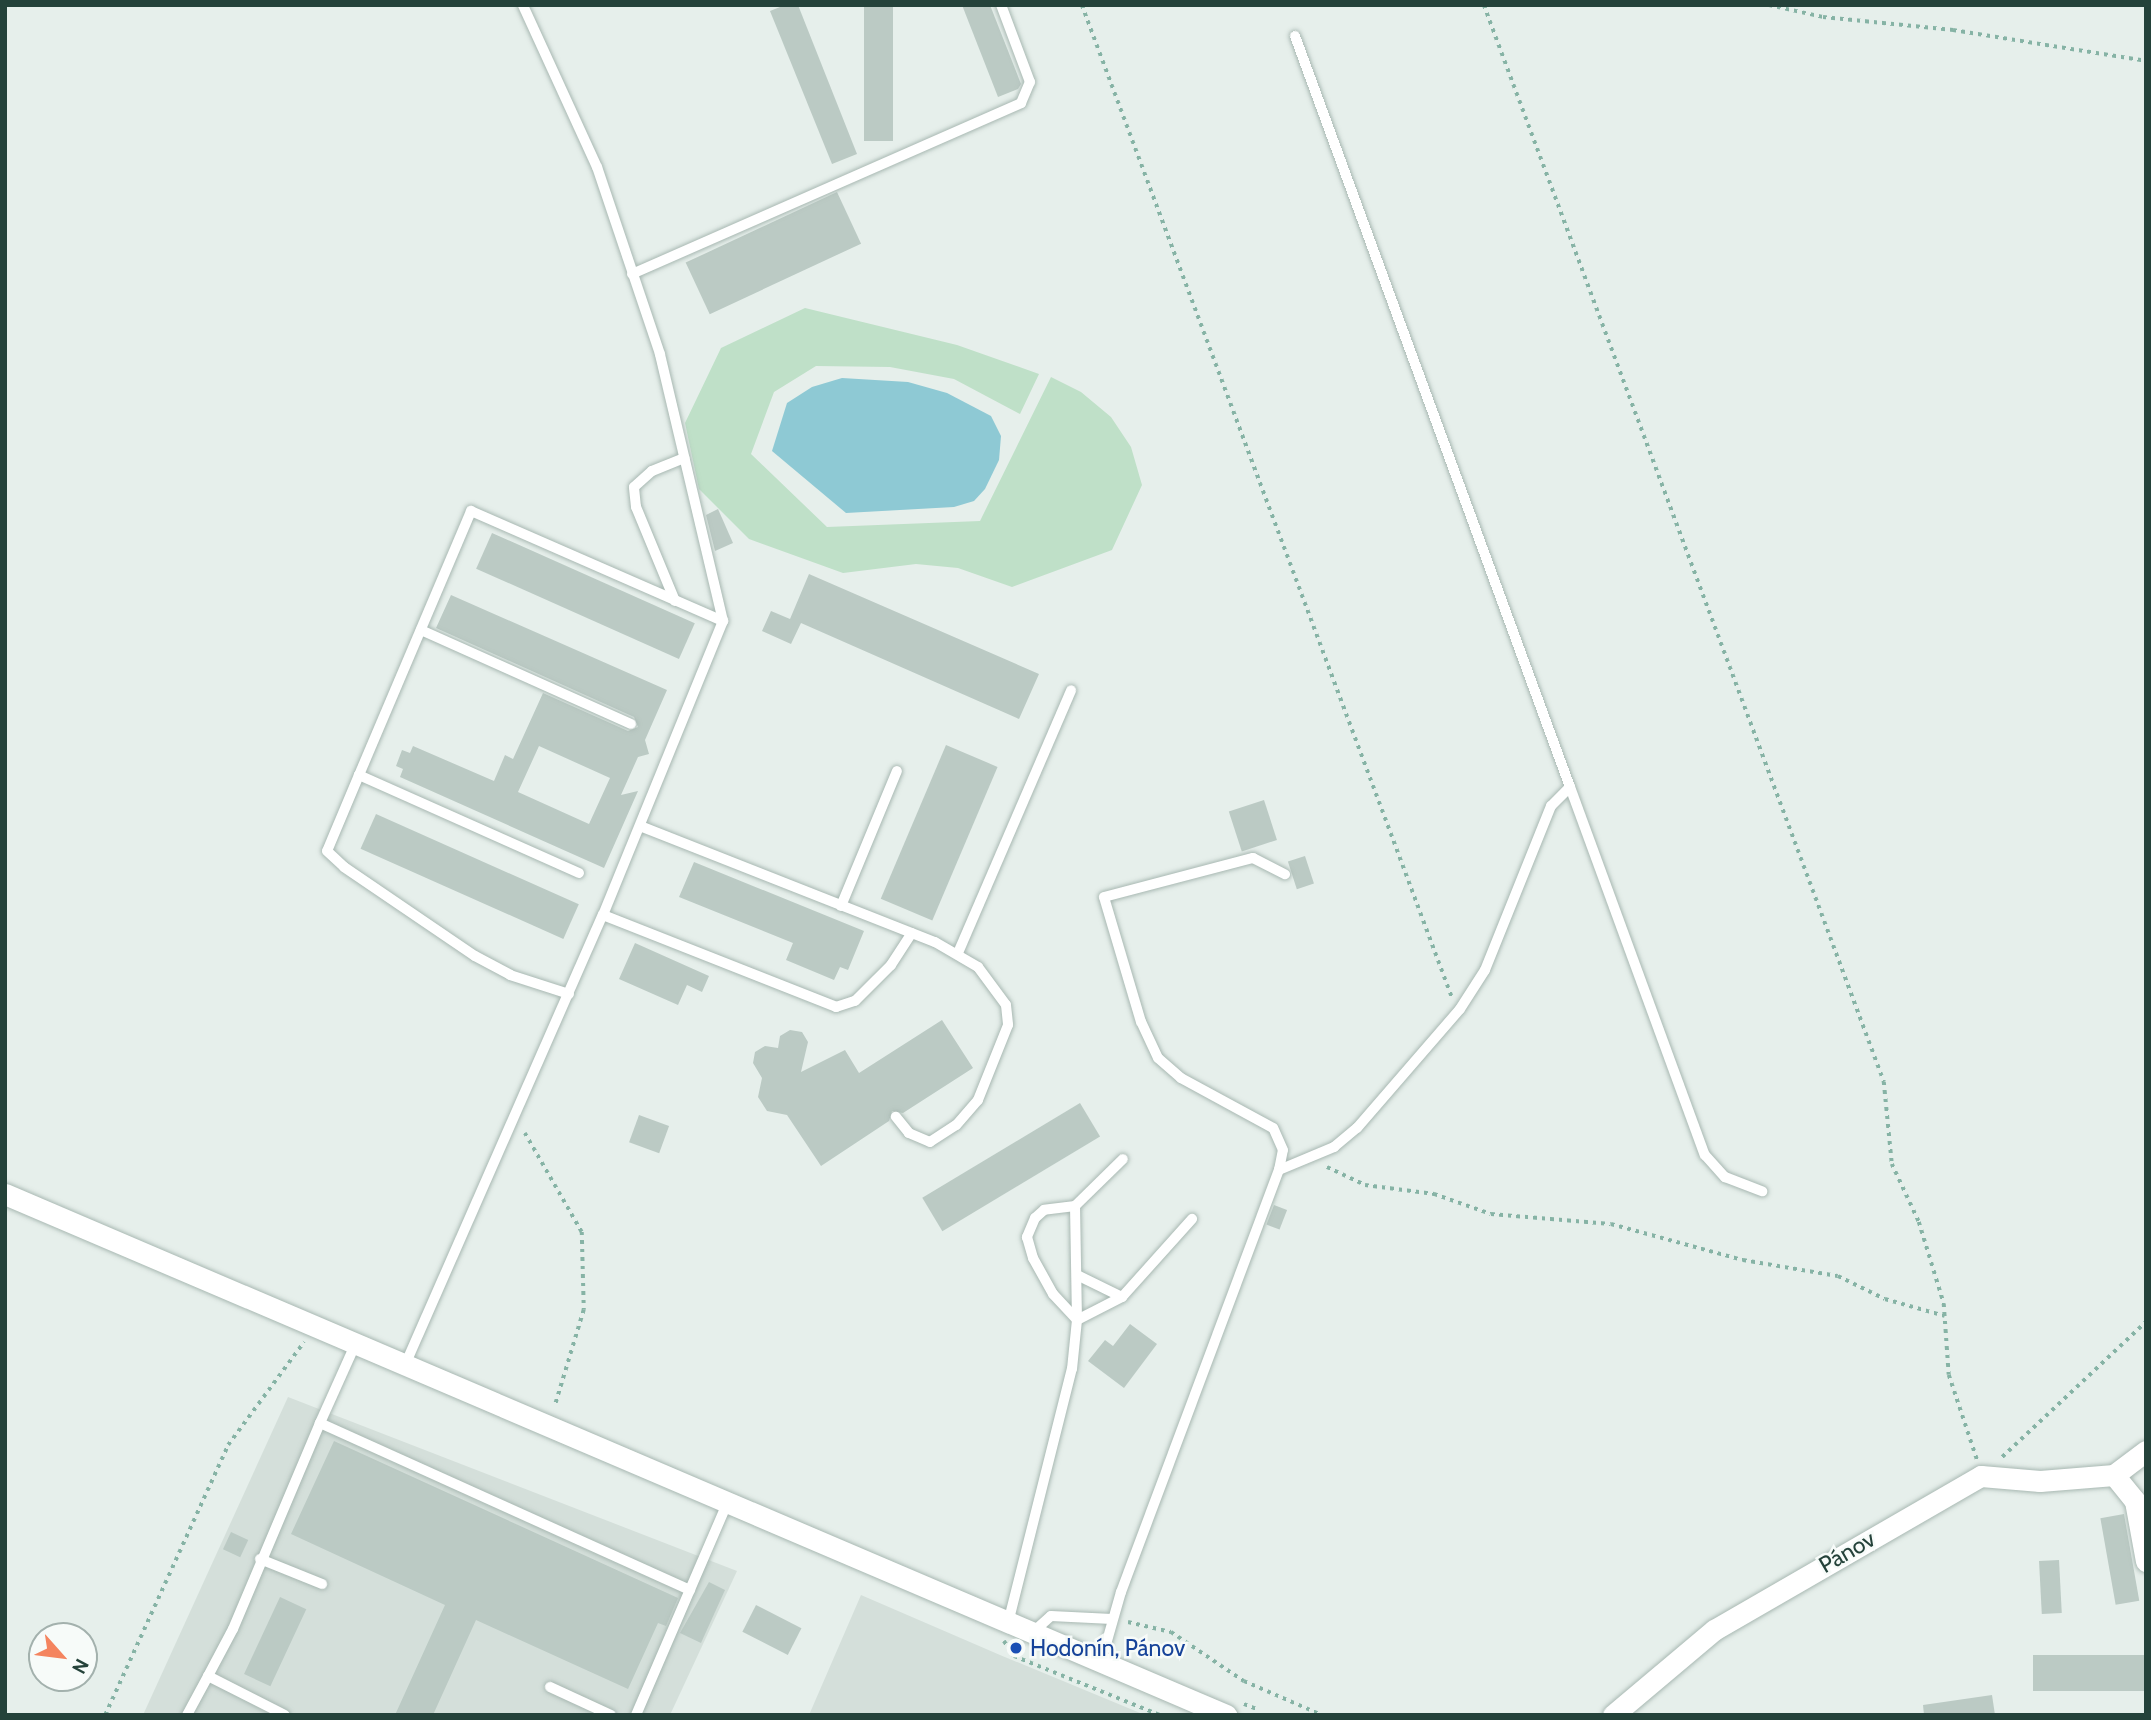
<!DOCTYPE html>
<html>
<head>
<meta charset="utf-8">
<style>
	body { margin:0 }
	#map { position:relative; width:2151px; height:1720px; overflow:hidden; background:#e6efeb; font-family:Cabin,sans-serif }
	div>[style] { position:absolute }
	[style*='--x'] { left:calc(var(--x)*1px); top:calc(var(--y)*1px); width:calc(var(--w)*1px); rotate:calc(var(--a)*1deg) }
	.built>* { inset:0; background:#d4dfda }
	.green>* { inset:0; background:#bfe0c8 }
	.water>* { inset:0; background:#8ec9d4 }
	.building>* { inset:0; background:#bbcac4; transform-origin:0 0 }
	.path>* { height:3.5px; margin-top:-1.75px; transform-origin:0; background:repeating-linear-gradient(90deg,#86b3a5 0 3.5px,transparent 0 8.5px) }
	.roads { filter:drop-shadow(0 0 2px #a8b8b2) drop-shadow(0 0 2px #a8b8b2) }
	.service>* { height:10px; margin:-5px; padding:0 5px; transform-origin:5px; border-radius:5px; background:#fff }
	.minor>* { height:21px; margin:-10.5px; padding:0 10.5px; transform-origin:10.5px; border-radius:10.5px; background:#fff }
	.secondary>* { height:21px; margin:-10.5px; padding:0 10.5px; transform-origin:10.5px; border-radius:10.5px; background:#fff }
	.dots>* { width:19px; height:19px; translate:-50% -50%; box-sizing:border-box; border:4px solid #f7fbf9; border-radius:50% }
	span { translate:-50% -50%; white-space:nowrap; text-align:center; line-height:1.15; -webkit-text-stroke:5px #f7fbf9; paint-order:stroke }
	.street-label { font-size:23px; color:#24423a }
	.transit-label { font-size:23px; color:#164399 }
	.left { translate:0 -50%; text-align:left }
	.frame { position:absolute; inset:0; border:7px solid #24423a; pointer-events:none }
	.north { position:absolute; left:28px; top:1622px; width:70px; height:70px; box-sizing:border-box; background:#f7fbf9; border:2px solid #a3b1ad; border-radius:50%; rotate:118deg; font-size:19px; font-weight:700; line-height:28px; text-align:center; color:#24423a }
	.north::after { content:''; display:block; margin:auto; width:24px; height:32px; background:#f4845f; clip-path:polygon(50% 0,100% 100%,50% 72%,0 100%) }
</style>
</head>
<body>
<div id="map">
	<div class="built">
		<div style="clip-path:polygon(288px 1397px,737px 1571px,670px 1715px,143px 1715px)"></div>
		<div style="clip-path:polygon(861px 1595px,1000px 1655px,1145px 1715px,809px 1715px)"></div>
	</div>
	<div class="green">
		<div style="clip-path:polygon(805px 308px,957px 345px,1039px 374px,1020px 414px,954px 379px,890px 367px,816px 366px,774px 392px,751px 454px,827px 527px,980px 521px,1051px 377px,1081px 392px,1111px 417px,1131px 447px,1142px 485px,1112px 550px,1012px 587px,958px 568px,916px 564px,843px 573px,749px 539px,699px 489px,685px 423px,721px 348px)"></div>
	</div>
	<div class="water">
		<div style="clip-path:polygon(842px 378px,908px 382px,947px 393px,991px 416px,1001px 436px,999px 460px,985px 489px,974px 501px,954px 507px,846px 513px,772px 451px,787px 403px,812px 387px)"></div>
	</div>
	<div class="building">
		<div style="clip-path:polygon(785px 5px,798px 5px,857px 154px,832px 164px,770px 11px)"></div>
		<div style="left:864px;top:5px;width:29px;height:136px"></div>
		<div style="clip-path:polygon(962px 5px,990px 5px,1021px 84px,1018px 89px,998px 97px)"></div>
		<div style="left:837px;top:192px;width:57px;height:167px;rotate:65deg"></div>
		<div style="clip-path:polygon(718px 509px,733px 543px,715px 551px,706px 515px)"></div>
		<div style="left:492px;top:533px;width:222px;height:39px;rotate:24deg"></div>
		<div style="clip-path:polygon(809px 574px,1039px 674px,1019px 719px,801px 623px,791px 644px,762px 631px,771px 611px,790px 619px)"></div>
		<div style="clip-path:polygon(evenodd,451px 595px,667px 690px,645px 740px,649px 754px,638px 757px,621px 795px,638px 791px,604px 868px,400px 777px,403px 769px,396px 766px,402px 750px,410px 753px,413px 746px,494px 781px,505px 755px,513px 759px,543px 693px,628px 731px,638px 727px,634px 717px,436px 628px,451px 595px,539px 746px,610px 778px,589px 824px,518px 792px,539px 746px)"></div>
		<div style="left:946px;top:745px;width:56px;height:167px;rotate:23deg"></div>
		<div style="left:1264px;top:800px;width:42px;height:37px;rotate:72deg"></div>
		<div style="left:376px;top:814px;width:222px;height:38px;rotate:24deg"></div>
		<div style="left:1305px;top:856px;width:29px;height:18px;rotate:72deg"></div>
		<div style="clip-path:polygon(694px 862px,864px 931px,848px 970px,840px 967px,834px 980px,786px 960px,793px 943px,679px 897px)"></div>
		<div style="clip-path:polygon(635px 943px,709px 976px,702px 992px,687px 985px,678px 1005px,619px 979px)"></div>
		<div style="clip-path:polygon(942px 1020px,973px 1068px,903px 1113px,892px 1111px,889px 1121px,821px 1166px,787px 1115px,767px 1111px,758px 1097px,762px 1078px,753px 1063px,755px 1052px,765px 1046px,778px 1048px,780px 1036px,790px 1030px,802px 1032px,808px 1042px,801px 1072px,845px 1050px,859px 1073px)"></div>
		<div style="left:1080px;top:1103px;width:39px;height:184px;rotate:59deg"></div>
		<div style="left:639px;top:1115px;width:32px;height:29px;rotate:20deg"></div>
		<div style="left:1274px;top:1205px;width:14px;height:21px;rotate:21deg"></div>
		<div style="clip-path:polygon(1130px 1324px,1157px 1344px,1124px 1388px,1088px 1361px,1105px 1340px,1113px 1346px)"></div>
		<div style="clip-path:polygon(334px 1441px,678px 1598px,666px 1626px,658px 1623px,628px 1689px,476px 1620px,433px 1715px,395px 1715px,445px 1605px,291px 1534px)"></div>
		<div style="left:2124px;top:1514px;width:88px;height:24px;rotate:80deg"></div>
		<div style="left:231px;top:1532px;width:19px;height:19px;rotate:25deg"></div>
		<div style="left:2059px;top:1560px;width:53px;height:20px;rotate:87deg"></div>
		<div style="clip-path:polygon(709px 1582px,725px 1590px,701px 1643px,680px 1633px)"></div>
		<div style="left:280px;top:1597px;width:29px;height:85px;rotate:25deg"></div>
		<div style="left:756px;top:1605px;width:51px;height:30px;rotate:27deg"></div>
		<div style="left:2146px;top:1655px;width:36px;height:113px;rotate:90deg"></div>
		<div style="clip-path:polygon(1992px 1695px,1995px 1715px,1924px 1715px,1923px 1705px)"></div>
	</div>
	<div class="path">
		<div style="--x:1082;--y:5;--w:1059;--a:69.55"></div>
		<div style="--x:1484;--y:5;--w:1149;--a:69.62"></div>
		<div style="--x:1884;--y:1082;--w:82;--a:84.4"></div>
		<div style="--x:1892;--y:1164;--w:64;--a:65"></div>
		<div style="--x:1919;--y:1222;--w:86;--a:73"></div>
		<div style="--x:1944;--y:1304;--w:71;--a:86"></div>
		<div style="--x:1949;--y:1375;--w:89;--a:71.6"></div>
		<div style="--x:1769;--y:5;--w:55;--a:12.5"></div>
		<div style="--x:1823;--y:17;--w:131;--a:5.7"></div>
		<div style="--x:1953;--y:30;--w:195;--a:9.1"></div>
		<div style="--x:525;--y:1133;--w:114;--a:60.1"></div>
		<div style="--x:582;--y:1232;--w:78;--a:88.5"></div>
		<div style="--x:584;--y:1310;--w:100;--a:106.8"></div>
		<div style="--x:1327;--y:1167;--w:42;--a:25.3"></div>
		<div style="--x:1365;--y:1185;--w:70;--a:7.4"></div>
		<div style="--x:1434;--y:1194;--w:60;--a:19.3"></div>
		<div style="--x:1491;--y:1214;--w:120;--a:4.8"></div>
		<div style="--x:1611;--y:1224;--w:137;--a:15.3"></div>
		<div style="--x:1743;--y:1260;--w:96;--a:9.6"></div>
		<div style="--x:1838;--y:1276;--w:52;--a:26.1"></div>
		<div style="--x:1885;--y:1299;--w:62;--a:15.8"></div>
		<div style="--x:2002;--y:1457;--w:197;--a:-43.2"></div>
		<div style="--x:1128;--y:1622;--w:44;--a:13.1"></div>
		<div style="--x:1171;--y:1632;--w:88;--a:33.9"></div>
		<div style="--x:1244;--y:1681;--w:85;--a:23.6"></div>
		<div style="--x:1004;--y:1641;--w:18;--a:56"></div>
		<div style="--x:1014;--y:1656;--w:157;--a:22"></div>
		<div style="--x:1244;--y:1704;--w:16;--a:22"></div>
		<div style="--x:105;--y:1715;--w:297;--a:-65.5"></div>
		<div style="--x:228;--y:1445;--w:128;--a:-53.6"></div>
	</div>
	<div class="roads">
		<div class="service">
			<div style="--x:1295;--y:36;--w:800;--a:69.89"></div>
			<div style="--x:632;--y:274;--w:425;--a:-23.7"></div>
			<div style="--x:1021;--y:103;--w:23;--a:-67"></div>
			<div style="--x:1030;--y:82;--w:82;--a:-110.6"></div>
			<div style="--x:675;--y:601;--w:102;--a:-112.5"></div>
			<div style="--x:636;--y:507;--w:20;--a:-96"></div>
			<div style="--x:634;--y:487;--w:24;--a:-42"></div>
			<div style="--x:652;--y:471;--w:35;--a:-22"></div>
			<div style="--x:421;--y:630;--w:230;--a:24.1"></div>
			<div style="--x:359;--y:775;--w:82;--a:112.8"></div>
			<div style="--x:327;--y:851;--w:23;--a:43"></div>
			<div style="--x:344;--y:867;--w:158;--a:34.2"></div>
			<div style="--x:475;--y:956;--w:40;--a:28"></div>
			<div style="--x:510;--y:975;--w:62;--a:17.9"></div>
			<div style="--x:640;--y:826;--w:317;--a:21.5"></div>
			<div style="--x:935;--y:942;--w:50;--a:30.2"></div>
			<div style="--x:978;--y:967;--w:47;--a:53.6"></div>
			<div style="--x:1006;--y:1005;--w:20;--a:84"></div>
			<div style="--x:1008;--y:1025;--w:81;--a:111.8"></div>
			<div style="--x:978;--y:1100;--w:33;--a:131"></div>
			<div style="--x:956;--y:1125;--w:31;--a:147"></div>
			<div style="--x:930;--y:1142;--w:23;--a:-157"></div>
			<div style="--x:909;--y:1133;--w:21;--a:-129"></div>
			<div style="--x:579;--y:873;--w:241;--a:-156"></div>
			<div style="--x:359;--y:775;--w:287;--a:-67"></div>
			<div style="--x:471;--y:511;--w:275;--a:23.6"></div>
			<div style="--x:841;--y:906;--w:146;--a:-67.5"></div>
			<div style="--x:603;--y:915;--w:251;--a:21.5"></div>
			<div style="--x:836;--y:1007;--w:20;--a:-18"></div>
			<div style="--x:855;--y:1001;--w:51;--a:-45"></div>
			<div style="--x:891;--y:965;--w:38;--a:-57"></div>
			<div style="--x:958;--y:953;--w:286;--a:-66.7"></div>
			<div style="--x:1279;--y:1170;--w:20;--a:-79"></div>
			<div style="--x:1283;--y:1150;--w:24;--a:-114"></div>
			<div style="--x:1273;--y:1128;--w:105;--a:-151.5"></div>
			<div style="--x:1181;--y:1078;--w:30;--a:-139"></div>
			<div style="--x:1158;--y:1058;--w:40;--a:-115"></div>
			<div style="--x:1141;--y:1022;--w:130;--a:-106.5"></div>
			<div style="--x:1104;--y:897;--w:154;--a:-14.7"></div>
			<div style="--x:1253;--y:858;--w:36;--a:27"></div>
			<div style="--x:1075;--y:1206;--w:31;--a:173"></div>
			<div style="--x:1044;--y:1210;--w:12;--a:138"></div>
			<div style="--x:1035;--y:1218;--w:21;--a:113"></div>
			<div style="--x:1027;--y:1237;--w:22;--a:74"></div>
			<div style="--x:1033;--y:1258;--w:41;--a:60.9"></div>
			<div style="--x:1053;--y:1294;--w:35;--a:47"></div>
			<div style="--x:1077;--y:1320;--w:51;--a:-27.1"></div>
			<div style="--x:1077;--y:1275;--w:50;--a:26.1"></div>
			<div style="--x:1122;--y:1297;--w:105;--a:-48.1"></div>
			<div style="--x:405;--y:1365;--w:492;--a:-66.3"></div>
			<div style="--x:603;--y:915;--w:318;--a:-67.8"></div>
			<div style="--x:723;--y:621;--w:274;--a:-103.3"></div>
			<div style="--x:660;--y:354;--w:197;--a:-108.6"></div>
			<div style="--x:597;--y:167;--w:178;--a:-114.6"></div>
			<div style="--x:320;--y:1423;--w:88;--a:-65.8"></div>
			<div style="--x:260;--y:1559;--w:67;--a:22"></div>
			<div style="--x:1008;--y:1623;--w:262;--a:-75.9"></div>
			<div style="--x:1072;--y:1369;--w:49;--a:-84.2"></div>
			<div style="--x:1077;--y:1320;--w:114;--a:-91"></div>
			<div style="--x:1075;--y:1206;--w:67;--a:-44.4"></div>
			<div style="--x:1032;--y:1633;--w:25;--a:-42"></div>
			<div style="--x:1051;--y:1616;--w:61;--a:2.8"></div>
			<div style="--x:1101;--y:1662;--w:73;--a:-74.1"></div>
			<div style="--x:1121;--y:1592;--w:451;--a:-69.5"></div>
			<div style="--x:1279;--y:1170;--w:60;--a:-22.7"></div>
			<div style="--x:1334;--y:1147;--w:30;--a:-40"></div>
			<div style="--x:1357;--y:1128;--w:157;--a:-49.1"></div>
			<div style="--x:1460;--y:1009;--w:46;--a:-57.3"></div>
			<div style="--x:1485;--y:970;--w:177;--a:-68.1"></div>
			<div style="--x:1551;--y:806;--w:27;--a:-45"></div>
			<div style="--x:1570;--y:787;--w:392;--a:69.9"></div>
			<div style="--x:1705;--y:1155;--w:30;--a:48"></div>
			<div style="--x:1725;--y:1177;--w:40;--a:21"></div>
			<div style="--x:208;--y:1676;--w:53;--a:-62"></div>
			<div style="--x:233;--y:1629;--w:224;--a:-67.1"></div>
			<div style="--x:320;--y:1423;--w:406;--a:24.3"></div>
			<div style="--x:550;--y:1687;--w:67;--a:24.7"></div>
			<div style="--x:187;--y:1715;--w:44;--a:-61.7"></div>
			<div style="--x:208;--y:1676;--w:86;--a:26.9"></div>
			<div style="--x:636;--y:1715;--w:230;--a:-66.7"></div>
		</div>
		<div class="minor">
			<div style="--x:2114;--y:1475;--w:33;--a:51"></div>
			<div style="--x:2135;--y:1501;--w:61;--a:79.6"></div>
			<div style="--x:1613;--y:1715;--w:132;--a:-40.1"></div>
			<div style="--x:1714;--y:1630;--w:308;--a:-30"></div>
			<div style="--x:1981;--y:1476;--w:59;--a:4.8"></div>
			<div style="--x:2040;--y:1481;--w:74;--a:-4.6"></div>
			<div style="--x:2114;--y:1475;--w:40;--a:-37"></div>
		</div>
		<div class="secondary">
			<div style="--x:5;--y:1194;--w:1328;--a:23.11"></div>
		</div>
	</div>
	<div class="dots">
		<div style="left:1016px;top:1648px;background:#1a4fb4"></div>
	</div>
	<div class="street-label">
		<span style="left:1847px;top:1552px;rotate:-30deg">Pánov</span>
	</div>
	<div class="transit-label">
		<span class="left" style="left:1030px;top:1648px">Hodonín, Pánov</span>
	</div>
	<div class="frame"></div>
	<div class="north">N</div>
</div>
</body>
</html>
